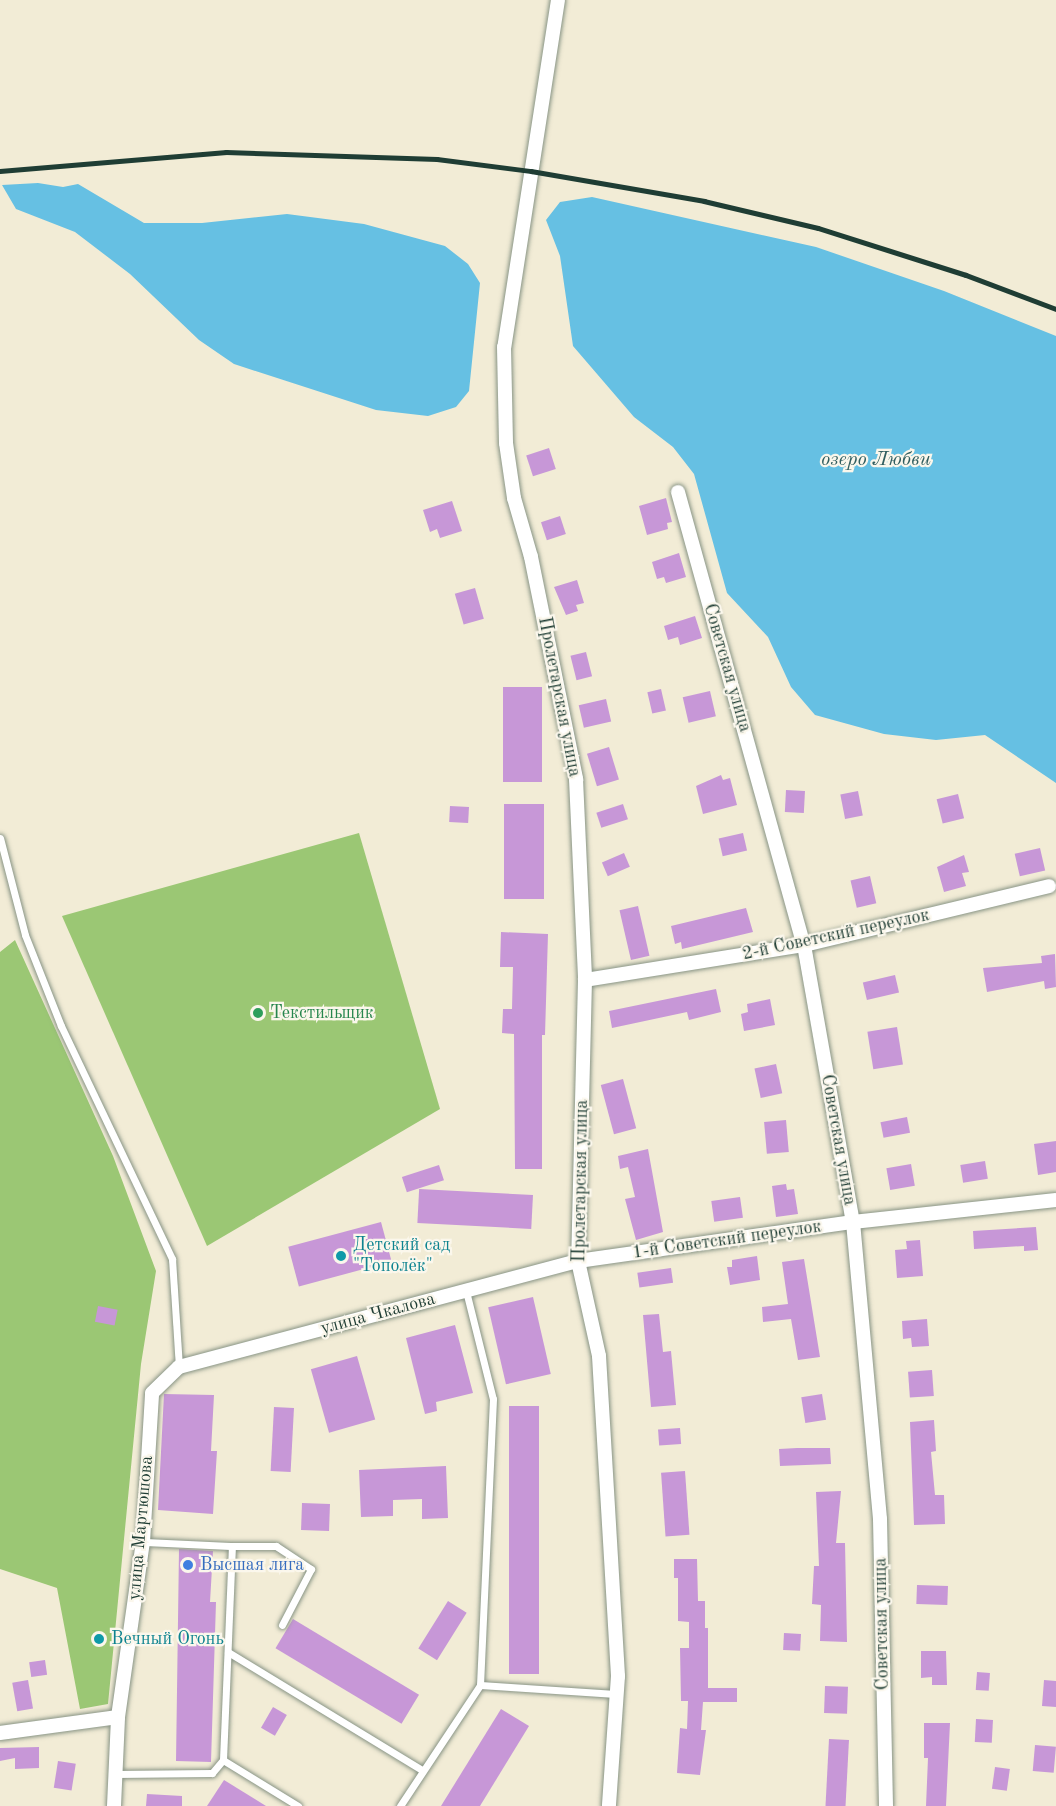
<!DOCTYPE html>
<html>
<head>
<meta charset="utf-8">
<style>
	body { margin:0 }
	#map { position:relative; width:1056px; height:1806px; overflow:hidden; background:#f2ecd6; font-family:"Old Standard TT",serif }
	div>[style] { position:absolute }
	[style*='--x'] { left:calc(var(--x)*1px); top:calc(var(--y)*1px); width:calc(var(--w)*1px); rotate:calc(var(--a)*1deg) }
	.green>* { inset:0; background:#9bc774 }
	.water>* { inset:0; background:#66c0e3 }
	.building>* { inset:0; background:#c797d7; transform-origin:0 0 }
	.roads { filter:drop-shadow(0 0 2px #889485) drop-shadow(0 0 2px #889485) }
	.lane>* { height:7px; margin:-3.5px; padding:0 3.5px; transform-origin:3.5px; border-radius:3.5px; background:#fff }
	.street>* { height:14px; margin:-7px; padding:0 7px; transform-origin:7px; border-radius:7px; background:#fff }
	.rail>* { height:4.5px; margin:-2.25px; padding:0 2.25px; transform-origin:2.25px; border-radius:2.25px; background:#1f3d34 }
	.dots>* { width:16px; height:16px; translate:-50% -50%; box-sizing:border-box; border:3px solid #fbf7ec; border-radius:50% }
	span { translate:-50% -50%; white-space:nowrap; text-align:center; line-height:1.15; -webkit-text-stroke:4.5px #fbf7ec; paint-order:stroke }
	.street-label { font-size:18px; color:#1f3d34 }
	.leisure-label { font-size:18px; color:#27864d }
	.left { translate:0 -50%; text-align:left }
	.culture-label { font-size:18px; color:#0d838f }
	.shop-label { font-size:18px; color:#366cbe }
	.water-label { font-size:20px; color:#315e60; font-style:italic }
</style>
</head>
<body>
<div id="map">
	<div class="green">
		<div style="clip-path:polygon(359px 833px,440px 1109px,207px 1246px,62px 916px)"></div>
		<div style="clip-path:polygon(15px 940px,113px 1156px,156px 1271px,141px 1364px,108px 1704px,80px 1709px,57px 1588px,0 1569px,0 952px)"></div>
	</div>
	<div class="water">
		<div style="clip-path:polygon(38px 183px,63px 187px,78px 184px,144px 223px,202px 223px,287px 214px,364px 224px,445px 246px,468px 264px,480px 283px,469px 391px,456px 407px,428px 416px,376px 410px,234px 364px,199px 340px,130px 274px,75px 232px,16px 209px,2px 185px)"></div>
		<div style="clip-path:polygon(592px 197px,816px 247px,944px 291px,1056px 336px,1056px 783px,985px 735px,936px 740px,884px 734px,815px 715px,791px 687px,768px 637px,727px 593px,694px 474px,673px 447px,634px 417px,573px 346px,560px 256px,546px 220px,560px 202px)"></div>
	</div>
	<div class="building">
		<div style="left:549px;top:448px;width:22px;height:24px;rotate:72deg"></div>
		<div style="clip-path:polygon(666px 498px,672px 522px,667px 523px,668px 529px,647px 535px,639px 506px)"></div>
		<div style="clip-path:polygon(452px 501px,462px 531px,440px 538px,437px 529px,430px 532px,423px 510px)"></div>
		<div style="left:560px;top:516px;width:19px;height:20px;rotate:72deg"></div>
		<div style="clip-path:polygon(679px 553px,686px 577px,666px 583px,664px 577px,657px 579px,652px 562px)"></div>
		<div style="clip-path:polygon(577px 580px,584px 603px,576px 605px,578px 611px,566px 615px,554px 587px)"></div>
		<div style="left:475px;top:588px;width:32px;height:21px;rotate:74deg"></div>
		<div style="clip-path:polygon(695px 616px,702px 638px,680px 645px,678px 637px,668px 640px,664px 626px)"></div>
		<div style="left:586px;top:652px;width:25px;height:16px;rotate:76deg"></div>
		<div style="left:503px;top:687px;width:39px;height:95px"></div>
		<div style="left:661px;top:689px;width:22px;height:14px;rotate:77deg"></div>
		<div style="left:710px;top:691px;width:26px;height:28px;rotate:77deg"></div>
		<div style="left:606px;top:699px;width:23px;height:28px;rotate:77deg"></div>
		<div style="left:609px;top:747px;width:34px;height:23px;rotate:73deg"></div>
		<div style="clip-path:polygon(721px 775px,723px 780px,730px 778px,737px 805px,703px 814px,696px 786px)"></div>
		<div style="left:786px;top:790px;width:19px;height:22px;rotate:3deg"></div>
		<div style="left:858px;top:791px;width:25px;height:18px;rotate:79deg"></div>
		<div style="left:958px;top:794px;width:25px;height:22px;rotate:76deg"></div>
		<div style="left:504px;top:804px;width:40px;height:95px"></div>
		<div style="left:623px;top:804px;width:16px;height:28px;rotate:72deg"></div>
		<div style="left:450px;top:806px;width:19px;height:16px;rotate:3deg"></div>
		<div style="left:743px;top:833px;width:18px;height:25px;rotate:77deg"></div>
		<div style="left:1040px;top:848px;width:23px;height:26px;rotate:77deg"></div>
		<div style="left:624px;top:853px;width:15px;height:24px;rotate:67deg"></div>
		<div style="clip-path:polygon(964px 855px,969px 872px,962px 873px,966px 886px,944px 892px,937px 867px)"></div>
		<div style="left:870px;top:876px;width:28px;height:20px;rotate:77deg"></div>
		<div style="left:638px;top:906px;width:51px;height:19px;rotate:77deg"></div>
		<div style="clip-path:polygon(746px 908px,753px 932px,682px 949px,681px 942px,675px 944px,671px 926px)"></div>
		<div style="clip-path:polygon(501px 932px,548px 934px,545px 1035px,542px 1035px,542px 1169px,515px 1169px,514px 1034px,502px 1033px,503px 1009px,512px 1009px,513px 967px,500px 967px)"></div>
		<div style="clip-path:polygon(1055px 954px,1056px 987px,1045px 989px,1044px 981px,987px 992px,983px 968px,1042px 963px,1041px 956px)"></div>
		<div style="left:895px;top:975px;width:18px;height:33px;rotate:77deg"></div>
		<div style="clip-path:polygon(716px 989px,721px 1012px,689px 1020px,687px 1012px,612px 1028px,609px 1011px)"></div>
		<div style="clip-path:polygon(770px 999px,775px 1025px,744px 1031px,741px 1014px,748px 1012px,747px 1004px)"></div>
		<div style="left:897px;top:1027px;width:38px;height:30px;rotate:81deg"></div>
		<div style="left:776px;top:1064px;width:30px;height:22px;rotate:78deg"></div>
		<div style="left:623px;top:1079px;width:51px;height:23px;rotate:75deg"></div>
		<div style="left:907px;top:1117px;width:16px;height:27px;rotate:79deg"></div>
		<div style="left:786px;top:1120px;width:32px;height:22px;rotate:85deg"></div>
		<div style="clip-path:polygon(1056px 1141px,1056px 1172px,1038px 1175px,1034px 1144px)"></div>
		<div style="clip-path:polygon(648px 1149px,663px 1232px,636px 1240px,625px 1199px,635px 1197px,628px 1167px,620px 1169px,618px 1156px)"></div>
		<div style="left:985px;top:1161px;width:18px;height:25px;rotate:81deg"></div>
		<div style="left:911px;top:1164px;width:22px;height:25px;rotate:80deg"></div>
		<div style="left:439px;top:1165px;width:16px;height:39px;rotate:72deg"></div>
		<div style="clip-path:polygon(786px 1184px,787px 1190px,794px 1189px,798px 1214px,776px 1217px,772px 1186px)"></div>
		<div style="left:533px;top:1195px;width:34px;height:114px;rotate:93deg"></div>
		<div style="left:740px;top:1197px;width:21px;height:29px;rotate:82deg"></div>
		<div style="left:381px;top:1222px;width:41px;height:96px;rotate:75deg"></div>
		<div style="clip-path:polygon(1036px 1227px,1038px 1250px,1024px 1251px,1024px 1246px,974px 1249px,973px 1231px)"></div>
		<div style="clip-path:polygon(920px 1240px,923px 1276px,897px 1278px,895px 1250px,907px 1249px,906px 1241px)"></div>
		<div style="clip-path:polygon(757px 1256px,760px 1280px,730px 1285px,727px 1267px,732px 1267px,732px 1260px)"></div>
		<div style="clip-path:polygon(804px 1259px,820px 1357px,798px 1360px,791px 1319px,763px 1322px,762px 1307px,788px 1304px,782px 1262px)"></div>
		<div style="left:671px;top:1268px;width:15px;height:34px;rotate:82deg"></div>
		<div style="left:533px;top:1297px;width:79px;height:46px;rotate:77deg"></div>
		<div style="left:98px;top:1306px;width:20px;height:16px;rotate:11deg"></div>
		<div style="clip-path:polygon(659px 1314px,663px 1352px,671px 1351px,676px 1405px,651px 1407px,643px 1315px)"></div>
		<div style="clip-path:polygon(927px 1319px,929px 1346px,912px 1347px,911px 1338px,903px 1339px,902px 1321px)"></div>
		<div style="clip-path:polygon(455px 1325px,473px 1393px,436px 1402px,437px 1411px,425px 1414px,406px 1338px)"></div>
		<div style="left:357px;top:1356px;width:66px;height:48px;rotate:74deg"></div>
		<div style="left:932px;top:1370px;width:26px;height:24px;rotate:86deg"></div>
		<div style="clip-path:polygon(164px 1394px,214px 1395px,211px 1451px,217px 1451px,213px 1514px,158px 1510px)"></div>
		<div style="left:822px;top:1394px;width:26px;height:21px;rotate:81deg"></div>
		<div style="left:509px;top:1406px;width:30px;height:268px"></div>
		<div style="left:274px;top:1407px;width:20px;height:64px;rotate:3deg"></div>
		<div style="clip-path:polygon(934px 1420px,936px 1451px,931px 1452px,935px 1495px,944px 1495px,945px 1524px,914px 1525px,910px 1422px)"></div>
		<div style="left:680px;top:1428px;width:16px;height:22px;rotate:86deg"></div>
		<div style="clip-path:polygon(797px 1448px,830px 1448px,831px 1464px,780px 1466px,779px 1449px)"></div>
		<div style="clip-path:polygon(446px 1466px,448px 1518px,422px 1519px,422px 1499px,393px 1500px,393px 1516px,361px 1517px,359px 1470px)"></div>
		<div style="left:685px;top:1471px;width:64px;height:24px;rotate:86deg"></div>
		<div style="clip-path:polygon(841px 1491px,836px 1543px,845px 1543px,847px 1642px,820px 1641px,821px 1605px,812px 1604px,814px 1566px,819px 1566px,816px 1492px)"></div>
		<div style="left:302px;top:1503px;width:28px;height:27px;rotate:2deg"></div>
		<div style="clip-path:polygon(179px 1549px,213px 1551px,210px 1602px,216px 1602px,211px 1762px,176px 1761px)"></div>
		<div style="clip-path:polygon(674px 1559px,697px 1559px,698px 1601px,705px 1601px,705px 1628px,708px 1628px,708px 1688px,737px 1688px,737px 1702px,703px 1702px,701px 1730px,706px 1730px,700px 1775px,677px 1773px,680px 1728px,687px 1729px,688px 1701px,681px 1701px,680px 1648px,689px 1648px,689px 1622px,678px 1621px,678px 1578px,674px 1578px)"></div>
		<div style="left:917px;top:1585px;width:31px;height:19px;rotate:2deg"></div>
		<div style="left:448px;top:1601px;width:22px;height:56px;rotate:32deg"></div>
		<div style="left:293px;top:1619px;width:147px;height:34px;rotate:31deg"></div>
		<div style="left:784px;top:1633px;width:17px;height:17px;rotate:3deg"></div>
		<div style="clip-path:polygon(921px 1651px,946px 1651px,947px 1685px,932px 1685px,932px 1677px,921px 1678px)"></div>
		<div style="left:45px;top:1660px;width:15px;height:16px;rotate:82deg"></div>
		<div style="left:977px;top:1672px;width:13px;height:18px;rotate:4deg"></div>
		<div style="left:28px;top:1680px;width:29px;height:16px;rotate:80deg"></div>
		<div style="clip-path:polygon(1044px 1680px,1056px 1681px,1056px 1707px,1042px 1706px)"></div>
		<div style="left:825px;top:1686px;width:23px;height:27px;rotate:2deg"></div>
		<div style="left:273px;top:1707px;width:16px;height:24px;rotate:30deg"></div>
		<div style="clip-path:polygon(501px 1709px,529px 1726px,480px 1806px,441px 1806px)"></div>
		<div style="left:976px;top:1719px;width:17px;height:23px;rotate:3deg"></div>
		<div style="clip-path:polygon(924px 1723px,950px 1723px,946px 1806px,926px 1806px,928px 1758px,924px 1758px)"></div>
		<div style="left:829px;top:1739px;width:20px;height:67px;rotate:3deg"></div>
		<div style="left:1035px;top:1745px;width:21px;height:26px;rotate:5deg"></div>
		<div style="clip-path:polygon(39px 1747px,39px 1768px,15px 1769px,15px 1758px,0 1761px,0 1748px)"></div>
		<div style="left:58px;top:1761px;width:18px;height:27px;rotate:9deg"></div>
		<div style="left:995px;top:1767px;width:15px;height:22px;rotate:8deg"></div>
		<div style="clip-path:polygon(224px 1780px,266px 1806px,207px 1806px)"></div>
		<div style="clip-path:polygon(147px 1794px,182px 1796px,182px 1806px,146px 1806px)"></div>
	</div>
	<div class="roads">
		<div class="lane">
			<div style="--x:0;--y:838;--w:100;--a:75.5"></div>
			<div style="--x:25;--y:935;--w:98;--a:68.4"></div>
			<div style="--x:61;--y:1026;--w:258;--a:64.5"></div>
			<div style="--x:172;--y:1259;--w:108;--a:86.3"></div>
			<div style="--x:466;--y:1291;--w:111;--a:76"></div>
			<div style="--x:493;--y:1399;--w:286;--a:92.6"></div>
			<div style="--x:232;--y:1546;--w:44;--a:0"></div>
			<div style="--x:276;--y:1546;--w:42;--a:33.3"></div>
			<div style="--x:311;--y:1569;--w:63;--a:117.4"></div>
			<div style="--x:228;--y:1652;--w:227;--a:31.3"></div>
			<div style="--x:223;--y:1760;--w:88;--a:31.5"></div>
			<div style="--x:115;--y:1774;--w:97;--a:-0.6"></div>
			<div style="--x:212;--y:1773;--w:17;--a:-50"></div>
			<div style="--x:223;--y:1760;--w:214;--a:-87.6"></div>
			<div style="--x:232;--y:1546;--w:89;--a:-177.4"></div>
			<div style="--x:400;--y:1806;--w:145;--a:-56.5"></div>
			<div style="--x:480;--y:1685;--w:136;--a:3.8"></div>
		</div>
		<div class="street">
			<div style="--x:558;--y:0;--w:351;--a:98.8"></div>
			<div style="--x:504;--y:347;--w:96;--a:88.8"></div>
			<div style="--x:506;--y:443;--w:56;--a:81.7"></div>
			<div style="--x:514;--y:498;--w:61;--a:73.9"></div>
			<div style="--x:531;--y:557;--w:227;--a:78.5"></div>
			<div style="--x:576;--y:779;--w:201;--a:87.4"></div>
			<div style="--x:585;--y:980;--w:281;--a:91.4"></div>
			<div style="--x:578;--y:1261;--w:97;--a:77.5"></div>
			<div style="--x:599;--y:1356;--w:321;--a:86.6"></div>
			<div style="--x:618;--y:1676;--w:130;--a:94"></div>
			<div style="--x:678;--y:492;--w:470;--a:74.5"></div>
			<div style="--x:804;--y:945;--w:281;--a:80"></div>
			<div style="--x:853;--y:1222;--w:298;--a:84.8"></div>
			<div style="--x:880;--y:1519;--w:287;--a:88.8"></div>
			<div style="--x:585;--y:980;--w:222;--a:-9.1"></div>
			<div style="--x:804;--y:945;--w:252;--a:-13.5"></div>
			<div style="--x:0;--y:1733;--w:119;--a:-7.7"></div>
			<div style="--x:114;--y:1806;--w:89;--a:-87.4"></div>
			<div style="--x:118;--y:1717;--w:177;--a:-81.9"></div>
			<div style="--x:143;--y:1542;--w:149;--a:-86.5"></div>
			<div style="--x:152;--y:1393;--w:37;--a:-44"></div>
			<div style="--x:179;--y:1367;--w:413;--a:-14.9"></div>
			<div style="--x:578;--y:1261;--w:278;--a:-8.1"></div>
			<div style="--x:853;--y:1222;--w:204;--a:-6.2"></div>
		</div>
	</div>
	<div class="rail">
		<div style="--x:0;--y:171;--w:227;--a:-4.8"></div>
		<div style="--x:226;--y:152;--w:211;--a:1.9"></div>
		<div style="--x:437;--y:159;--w:95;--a:7.3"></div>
		<div style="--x:531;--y:171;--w:176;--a:9.8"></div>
		<div style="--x:704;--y:201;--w:117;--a:13.3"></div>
		<div style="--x:818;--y:228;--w:155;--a:17.6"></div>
		<div style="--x:966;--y:275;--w:96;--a:20.7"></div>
	</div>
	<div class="dots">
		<div style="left:258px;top:1013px;background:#2e9e5b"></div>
		<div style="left:341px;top:1256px;background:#0f9aa8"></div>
		<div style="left:188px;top:1565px;background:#3f7fe0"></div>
		<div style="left:99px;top:1639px;background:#0f9aa8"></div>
	</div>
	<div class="street-label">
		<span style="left:727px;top:668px;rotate:74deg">Советская улица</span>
		<span style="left:559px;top:697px;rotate:79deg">Пролетарская улица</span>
		<span style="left:836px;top:935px;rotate:-12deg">2-й Советский переулок</span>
		<span style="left:838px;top:1140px;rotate:80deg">Советская улица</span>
		<span style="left:581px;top:1181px;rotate:-89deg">Пролетарская улица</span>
		<span style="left:727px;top:1240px;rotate:-8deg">1-й Советский переулок</span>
		<span style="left:378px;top:1314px;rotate:-15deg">улица Чкалова</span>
		<span style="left:141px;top:1528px;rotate:-85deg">улица Мартюшова</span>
		<span style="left:882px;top:1624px;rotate:-91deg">Советская улица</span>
	</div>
	<div class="leisure-label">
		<span class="left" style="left:270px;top:1013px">Текстильщик</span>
	</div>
	<div class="culture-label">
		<span class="left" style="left:353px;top:1256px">Детский сад<br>"Тополёк"</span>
		<span class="left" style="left:111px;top:1639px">Вечный Огонь</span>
	</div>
	<div class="shop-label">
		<span class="left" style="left:200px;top:1565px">Высшая лига</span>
	</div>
	<div class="water-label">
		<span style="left:876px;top:460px">озеро Любви</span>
	</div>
</div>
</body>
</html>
